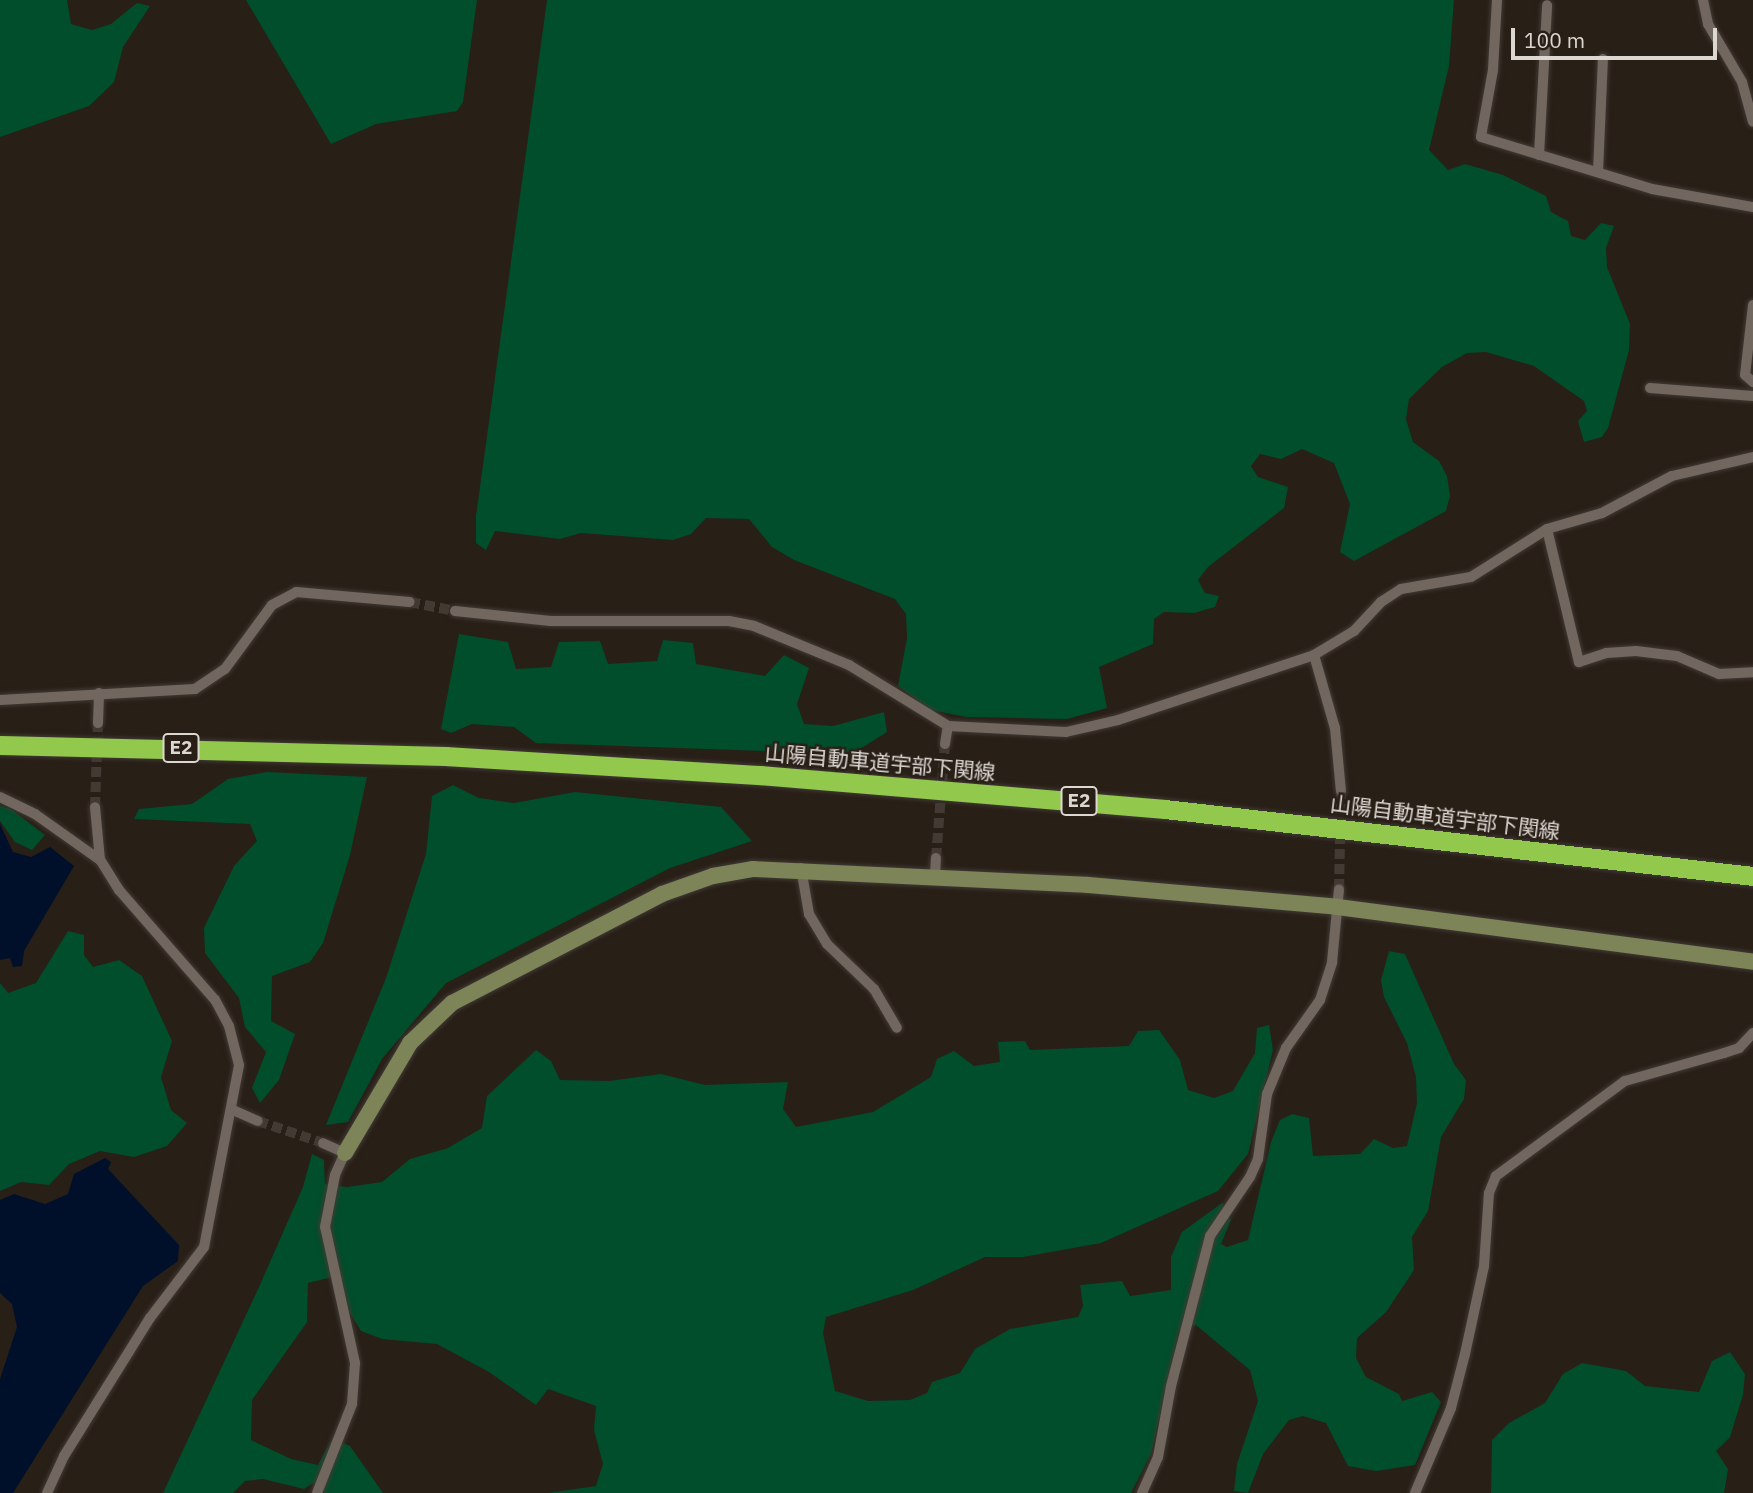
<!DOCTYPE html>
<html>
<head>
<meta charset="utf-8">
<style>
	body { margin:0 }
	#map { position:relative; width:1753px; height:1493px; overflow:hidden; background:#281f17; font-family:"IBM Plex Sans","Noto Sans JP",sans-serif }
	div>[style] { position:absolute }
	[style*='--x'] { left:calc(var(--x)*1px); top:calc(var(--y)*1px); width:calc(var(--w)*1px); rotate:calc(var(--a)*1deg) }
	.green>* { inset:0; background:#004e2b }
	.water>* { inset:0; background:#00102b }
	.street-tunnel>* { height:10px; margin-top:-5px; transform-origin:0; background:repeating-linear-gradient(90deg,#433b33 0 10px,transparent 0 15px) }
	.roads { filter:drop-shadow(0 0 2px #413a35) drop-shadow(0 0 2px #413a35) }
	.street>* { height:10px; margin:-5px; padding:0 5px; transform-origin:5px; border-radius:5px; background:#72675e }
	.secondary>* { height:16px; margin:-8px; padding:0 8px; transform-origin:8px; border-radius:8px; background:#7c8458 }
	.highway>* { height:19px; margin:-9.5px; padding:0 9.5px; transform-origin:9.5px; border-radius:9.5px; background:#92c84b }
	span { translate:-50% -50%; white-space:nowrap; text-align:center; line-height:1.15; -webkit-text-stroke:5px #281f17; paint-order:stroke }
	.shield-label span { padding:2px 5px; background:#281f17; border:2px solid; border-radius:5px; -webkit-text-stroke-width:0 }
	.shield-label { font-size:19px; color:#ddd7d2; font-weight:700 }
	.street-label { font-size:21px; color:#ddd7d2 }
	.scale { position:absolute; left:1511px; top:28px; width:206px; height:32px; box-sizing:border-box; border:4px solid #ddd7d2; border-top:0; padding-left:9px; font-size:21px; line-height:24px; white-space:nowrap; color:#ddd7d2; -webkit-text-stroke:5px #281f17; paint-order:stroke }
</style>
</head>
<body>
<div id="map">
	<div class="green">
		<div style="clip-path:polygon(0 0,67px 0,71px 24px,92px 30px,111px 24px,137px 3px,150px 6px,123px 47px,114px 82px,89px 106px,0 137px)"></div>
		<div style="clip-path:polygon(246px 0,477px 0,463px 102px,457px 111px,376px 124px,331px 144px)"></div>
		<div style="clip-path:polygon(547px 0,1454px 0,1449px 66px,1429px 150px,1448px 170px,1465px 164px,1503px 175px,1546px 196px,1551px 212px,1568px 221px,1571px 236px,1585px 240px,1601px 223px,1614px 226px,1606px 248px,1607px 267px,1630px 324px,1629px 350px,1608px 428px,1602px 437px,1584px 442px,1578px 421px,1587px 411px,1584px 401px,1534px 366px,1486px 352px,1467px 353px,1442px 367px,1409px 399px,1406px 419px,1413px 442px,1439px 461px,1447px 476px,1450px 496px,1446px 511px,1354px 561px,1340px 552px,1350px 504px,1334px 463px,1302px 449px,1281px 459px,1260px 454px,1251px 466px,1258px 477px,1288px 487px,1284px 508px,1208px 567px,1198px 580px,1205px 593px,1219px 596px,1215px 607px,1194px 613px,1164px 612px,1154px 619px,1153px 644px,1099px 667px,1107px 708px,1067px 719px,966px 717px,931px 710px,898px 686px,907px 638px,906px 614px,895px 599px,794px 560px,772px 547px,749px 519px,706px 518px,691px 534px,673px 540px,581px 533px,560px 539px,495px 531px,486px 550px,476px 543px,476px 516px)"></div>
		<div style="clip-path:polygon(459px 634px,508px 642px,516px 669px,551px 667px,559px 642px,600px 641px,608px 664px,657px 661px,663px 640px,693px 643px,696px 664px,765px 676px,784px 655px,809px 668px,797px 704px,804px 724px,833px 726px,884px 712px,887px 732px,852px 754px,536px 743px,514px 727px,472px 724px,451px 733px,441px 729px)"></div>
		<div style="clip-path:polygon(267px 772px,367px 777px,350px 855px,323px 943px,310px 962px,272px 976px,271px 1021px,295px 1034px,279px 1080px,260px 1103px,252px 1088px,266px 1052px,245px 1027px,239px 998px,205px 953px,204px 928px,234px 866px,257px 841px,250px 824px,134px 819px,139px 809px,192px 804px,228px 779px)"></div>
		<div style="clip-path:polygon(453px 785px,479px 798px,514px 803px,575px 792px,721px 807px,752px 841px,670px 868px,446px 983px,382px 1059px,348px 1122px,326px 1125px,386px 978px,426px 854px,432px 796px)"></div>
		<div style="clip-path:polygon(0 806px,11px 809px,45px 835px,32px 850px,15px 842px,0 821px)"></div>
		<div style="clip-path:polygon(68px 931px,84px 935px,84px 955px,93px 967px,119px 960px,142px 976px,172px 1041px,161px 1077px,171px 1110px,187px 1123px,167px 1146px,134px 1157px,100px 1151px,69px 1164px,49px 1185px,21px 1182px,0 1191px,0 983px,8px 993px,36px 983px)"></div>
		<div style="clip-path:polygon(1389px 951px,1405px 954px,1454px 1064px,1466px 1080px,1464px 1099px,1441px 1137px,1428px 1211px,1412px 1237px,1414px 1270px,1386px 1312px,1357px 1338px,1356px 1358px,1366px 1377px,1399px 1394px,1402px 1401px,1432px 1392px,1441px 1402px,1415px 1465px,1376px 1471px,1348px 1466px,1326px 1423px,1303px 1416px,1289px 1420px,1263px 1454px,1248px 1493px,1234px 1491px,1237px 1464px,1258px 1401px,1250px 1370px,1196px 1325px,1179px 1330px,1151px 1454px,1131px 1493px,548px 1493px,596px 1486px,603px 1464px,594px 1430px,596px 1406px,548px 1389px,536px 1405px,489px 1372px,437px 1344px,382px 1339px,361px 1331px,350px 1313px,340px 1275px,308px 1283px,307px 1322px,252px 1400px,251px 1440px,291px 1459px,318px 1465px,332px 1439px,350px 1446px,383px 1493px,325px 1493px,313px 1483px,304px 1489px,263px 1479px,245px 1481px,233px 1493px,163px 1493px,259px 1287px,303px 1187px,312px 1154px,324px 1160px,325px 1184px,347px 1187px,382px 1182px,410px 1159px,448px 1148px,482px 1128px,487px 1096px,536px 1050px,551px 1061px,560px 1080px,609px 1081px,661px 1074px,705px 1085px,788px 1082px,783px 1109px,796px 1127px,873px 1112px,931px 1077px,937px 1059px,954px 1051px,974px 1066px,1000px 1062px,998px 1042px,1025px 1041px,1030px 1050px,1129px 1046px,1138px 1031px,1159px 1030px,1180px 1060px,1188px 1090px,1214px 1098px,1233px 1091px,1255px 1053px,1257px 1028px,1269px 1025px,1273px 1050px,1248px 1154px,1218px 1191px,1101px 1243px,1023px 1257px,985px 1257px,913px 1290px,826px 1317px,823px 1333px,835px 1391px,868px 1401px,910px 1400px,927px 1393px,932px 1382px,960px 1373px,975px 1349px,1010px 1329px,1078px 1317px,1083px 1306px,1080px 1285px,1122px 1281px,1130px 1296px,1171px 1290px,1171px 1257px,1182px 1232px,1222px 1203px,1231px 1220px,1221px 1244px,1227px 1247px,1248px 1240px,1271px 1142px,1280px 1120px,1292px 1114px,1309px 1118px,1313px 1156px,1360px 1154px,1374px 1139px,1393px 1148px,1407px 1146px,1417px 1103px,1416px 1077px,1407px 1043px,1384px 997px,1381px 980px)"></div>
		<div style="clip-path:polygon(1730px 1352px,1745px 1374px,1743px 1395px,1730px 1437px,1716px 1451px,1728px 1469px,1724px 1493px,1491px 1493px,1492px 1440px,1509px 1423px,1545px 1403px,1563px 1374px,1582px 1363px,1626px 1371px,1645px 1386px,1699px 1392px,1712px 1361px)"></div>
	</div>
	<div class="water">
		<div style="clip-path:polygon(0 824px,13px 852px,31px 857px,50px 847px,74px 866px,24px 951px,22px 966px,13px 967px,10px 958px,0 960px)"></div>
		<div style="clip-path:polygon(105px 1158px,111px 1162px,108px 1169px,179px 1245px,178px 1261px,143px 1286px,13px 1493px,0 1493px,0 1379px,17px 1327px,12px 1304px,0 1293px,0 1200px,14px 1194px,45px 1204px,68px 1194px,74px 1174px)"></div>
	</div>
	<div class="street-tunnel">
		<div style="--x:410;--y:602;--w:46;--a:11.3"></div>
		<div style="--x:95;--y:807;--w:84;--a:-88"></div>
		<div style="--x:936;--y:858;--w:114;--a:-85.5"></div>
		<div style="--x:1339;--y:889;--w:98;--a:-88.8"></div>
		<div style="--x:258;--y:1121;--w:69;--a:18.7"></div>
	</div>
	<div class="roads">
		<div class="street">
			<div style="--x:1497;--y:0;--w:70;--a:93.3"></div>
			<div style="--x:1493;--y:70;--w:68;--a:100.2"></div>
			<div style="--x:1481;--y:137;--w:179;--a:16.9"></div>
			<div style="--x:1652;--y:189;--w:103;--a:10.1"></div>
			<div style="--x:1703;--y:0;--w:25;--a:78"></div>
			<div style="--x:1708;--y:24;--w:67;--a:59.6"></div>
			<div style="--x:1742;--y:82;--w:41;--a:74.6"></div>
			<div style="--x:1539;--y:155;--w:150;--a:-86.9"></div>
			<div style="--x:1598;--y:172;--w:113;--a:-87.5"></div>
			<div style="--x:1753;--y:305;--w:70;--a:96.5"></div>
			<div style="--x:1745;--y:375;--w:11;--a:41"></div>
			<div style="--x:1650;--y:388;--w:103;--a:4.4"></div>
			<div style="--x:1547;--y:529;--w:137;--a:76.5"></div>
			<div style="--x:1579;--y:662;--w:28;--a:-18"></div>
			<div style="--x:1606;--y:653;--w:30;--a:-4"></div>
			<div style="--x:1636;--y:651;--w:41;--a:7"></div>
			<div style="--x:1677;--y:656;--w:46;--a:23.2"></div>
			<div style="--x:1719;--y:674;--w:34;--a:-3"></div>
			<div style="--x:455;--y:611;--w:96;--a:6"></div>
			<div style="--x:550;--y:621;--w:179;--a:0"></div>
			<div style="--x:729;--y:621;--w:25;--a:11"></div>
			<div style="--x:754;--y:626;--w:103;--a:22.3"></div>
			<div style="--x:849;--y:665;--w:116;--a:31.6"></div>
			<div style="--x:948;--y:726;--w:118;--a:2.9"></div>
			<div style="--x:1066;--y:732;--w:53;--a:-13"></div>
			<div style="--x:1118;--y:720;--w:206;--a:-18.3"></div>
			<div style="--x:1314;--y:655;--w:47;--a:-31"></div>
			<div style="--x:1354;--y:631;--w:40;--a:-47"></div>
			<div style="--x:1381;--y:602;--w:24;--a:-33"></div>
			<div style="--x:1401;--y:589;--w:71;--a:-9.7"></div>
			<div style="--x:1471;--y:577;--w:90;--a:-32.3"></div>
			<div style="--x:1547;--y:529;--w:57;--a:-16.2"></div>
			<div style="--x:1602;--y:513;--w:79;--a:-27.9"></div>
			<div style="--x:1672;--y:476;--w:83;--a:-13.2"></div>
			<div style="--x:1314;--y:655;--w:76;--a:74"></div>
			<div style="--x:1335;--y:728;--w:63;--a:84.6"></div>
			<div style="--x:0;--y:700;--w:195;--a:-3.2"></div>
			<div style="--x:195;--y:689;--w:36;--a:-34"></div>
			<div style="--x:225;--y:669;--w:79;--a:-53.7"></div>
			<div style="--x:272;--y:605;--w:27;--a:-28"></div>
			<div style="--x:296;--y:592;--w:114;--a:5"></div>
			<div style="--x:98;--y:723;--w:30;--a:-88"></div>
			<div style="--x:945;--y:744;--w:18;--a:-81"></div>
			<div style="--x:0;--y:797;--w:39;--a:26"></div>
			<div style="--x:35;--y:814;--w:80;--a:35.3"></div>
			<div style="--x:801;--y:868;--w:47;--a:80.1"></div>
			<div style="--x:809;--y:914;--w:35;--a:59"></div>
			<div style="--x:827;--y:944;--w:65;--a:43.8"></div>
			<div style="--x:874;--y:989;--w:45;--a:59.5"></div>
			<div style="--x:935;--y:876;--w:18;--a:-87"></div>
			<div style="--x:233;--y:1110;--w:27;--a:24"></div>
			<div style="--x:47;--y:1493;--w:41;--a:-65.3"></div>
			<div style="--x:64;--y:1456;--w:163;--a:-58.1"></div>
			<div style="--x:150;--y:1318;--w:89;--a:-52.7"></div>
			<div style="--x:204;--y:1247;--w:185;--a:-79.1"></div>
			<div style="--x:239;--y:1065;--w:40;--a:-104.4"></div>
			<div style="--x:229;--y:1026;--w:30;--a:-118"></div>
			<div style="--x:215;--y:1000;--w:146;--a:-131.1"></div>
			<div style="--x:119;--y:890;--w:36;--a:-122"></div>
			<div style="--x:100;--y:860;--w:53;--a:-95.4"></div>
			<div style="--x:317;--y:1493;--w:96;--a:-68.5"></div>
			<div style="--x:352;--y:1404;--w:41;--a:-85.8"></div>
			<div style="--x:355;--y:1363;--w:139;--a:-102.4"></div>
			<div style="--x:325;--y:1227;--w:53;--a:-79.1"></div>
			<div style="--x:335;--y:1175;--w:24;--a:-66"></div>
			<div style="--x:345;--y:1153;--w:24;--a:-156"></div>
			<div style="--x:1142;--y:1493;--w:39;--a:-66"></div>
			<div style="--x:1158;--y:1457;--w:72;--a:-79.6"></div>
			<div style="--x:1171;--y:1386;--w:155;--a:-75.4"></div>
			<div style="--x:1210;--y:1236;--w:71;--a:-55.9"></div>
			<div style="--x:1250;--y:1177;--w:20;--a:-66"></div>
			<div style="--x:1258;--y:1159;--w:66;--a:-82.1"></div>
			<div style="--x:1267;--y:1094;--w:50;--a:-67.6"></div>
			<div style="--x:1286;--y:1048;--w:59;--a:-54.7"></div>
			<div style="--x:1320;--y:1000;--w:40;--a:-72"></div>
			<div style="--x:1332;--y:962;--w:73;--a:-84.5"></div>
			<div style="--x:1415;--y:1493;--w:92;--a:-67"></div>
			<div style="--x:1451;--y:1408;--w:56;--a:-75.5"></div>
			<div style="--x:1465;--y:1354;--w:90;--a:-77.8"></div>
			<div style="--x:1484;--y:1266;--w:73;--a:-86.1"></div>
			<div style="--x:1489;--y:1193;--w:18;--a:-68"></div>
			<div style="--x:1496;--y:1176;--w:160;--a:-36.4"></div>
			<div style="--x:1625;--y:1081;--w:103;--a:-15.8"></div>
			<div style="--x:1724;--y:1053;--w:16;--a:-18"></div>
			<div style="--x:1739;--y:1048;--w:21;--a:-47"></div>
		</div>
		<div class="secondary">
			<div style="--x:345;--y:1153;--w:128;--a:-59.4"></div>
			<div style="--x:410;--y:1043;--w:58;--a:-43.6"></div>
			<div style="--x:452;--y:1003;--w:237;--a:-27.4"></div>
			<div style="--x:662;--y:894;--w:54;--a:-19.4"></div>
			<div style="--x:713;--y:876;--w:41;--a:-9.9"></div>
			<div style="--x:753;--y:869;--w:335;--a:2.7"></div>
			<div style="--x:1088;--y:885;--w:251;--a:5"></div>
			<div style="--x:1338;--y:907;--w:419;--a:7.5"></div>
		</div>
		<div class="highway">
			<div style="--x:0;--y:745;--w:446;--a:1.4"></div>
			<div style="--x:446;--y:756;--w:315;--a:3.5"></div>
			<div style="--x:760;--y:775;--w:406;--a:4.8"></div>
			<div style="--x:1165;--y:809;--w:592;--a:6.5"></div>
		</div>
	</div>
	<div class="shield-label">
		<span style="left:181px;top:748px">E2</span>
		<span style="left:1079px;top:801px">E2</span>
	</div>
	<div class="street-label">
		<span style="left:880px;top:762px;rotate:5deg">山陽自動車道宇部下関線</span>
		<span style="left:1445px;top:817px;rotate:7deg">山陽自動車道宇部下関線</span>
	</div>
	<div class="scale">100 m</div>
</div>
</body>
</html>
